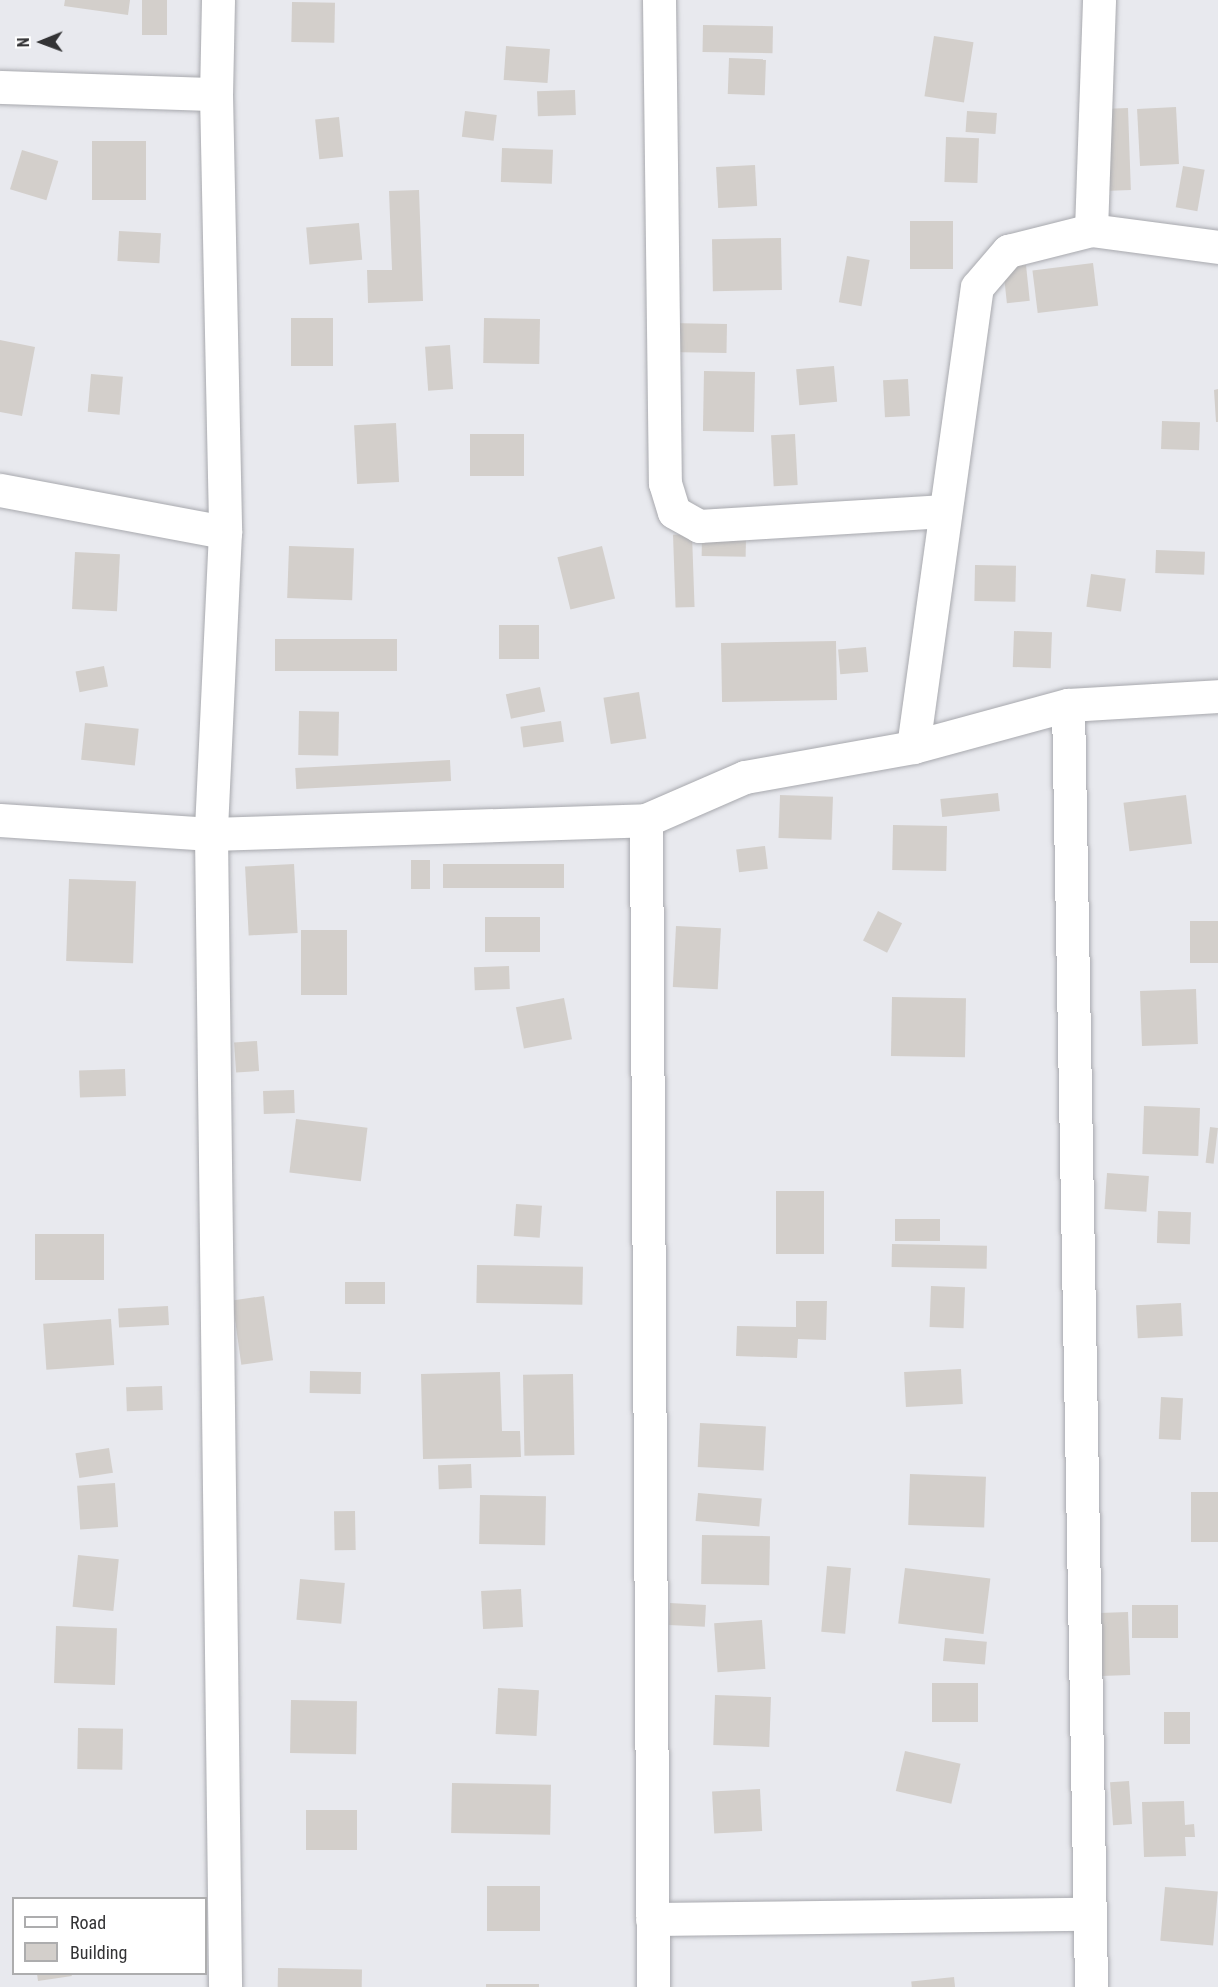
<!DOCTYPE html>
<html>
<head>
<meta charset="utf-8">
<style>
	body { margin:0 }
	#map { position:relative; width:1218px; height:1987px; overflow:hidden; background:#e8e9ee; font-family:"Roboto Condensed",sans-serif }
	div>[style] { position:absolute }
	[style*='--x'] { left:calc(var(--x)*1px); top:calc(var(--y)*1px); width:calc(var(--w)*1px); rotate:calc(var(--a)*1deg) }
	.building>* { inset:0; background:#d3cfcb; transform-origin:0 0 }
	.roads { filter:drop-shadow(0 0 2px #a8a9ae) drop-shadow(0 0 2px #a8a9ae) }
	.minor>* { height:33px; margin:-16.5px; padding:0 16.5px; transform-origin:16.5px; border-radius:16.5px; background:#fff }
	span { translate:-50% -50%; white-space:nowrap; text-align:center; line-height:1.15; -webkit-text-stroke:4.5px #fff; paint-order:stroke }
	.legend { position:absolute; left:12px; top:1897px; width:195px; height:78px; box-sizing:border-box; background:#fff; border:2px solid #adadae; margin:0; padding:8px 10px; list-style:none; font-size:18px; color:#333335 }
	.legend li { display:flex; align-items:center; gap:12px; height:30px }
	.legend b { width:30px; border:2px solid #adadae }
	.north { position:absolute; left:12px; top:12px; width:60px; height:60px; -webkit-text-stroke:4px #fff; paint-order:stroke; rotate:269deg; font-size:16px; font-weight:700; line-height:24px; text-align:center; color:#333335 }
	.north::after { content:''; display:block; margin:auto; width:21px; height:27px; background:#333335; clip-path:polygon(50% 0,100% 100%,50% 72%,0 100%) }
</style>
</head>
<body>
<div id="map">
	<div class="building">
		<div style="clip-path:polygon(65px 0,130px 0,128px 15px,64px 6px)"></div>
		<div style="left:142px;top:0;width:25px;height:35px"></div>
		<div style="left:292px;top:2px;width:43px;height:40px;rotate:1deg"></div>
		<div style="left:703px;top:25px;width:70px;height:27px;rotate:1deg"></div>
		<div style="left:934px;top:36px;width:40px;height:61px;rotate:9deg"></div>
		<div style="left:506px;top:46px;width:44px;height:34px;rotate:4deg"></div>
		<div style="left:729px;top:58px;width:37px;height:36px;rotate:2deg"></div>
		<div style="left:575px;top:90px;width:25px;height:38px;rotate:88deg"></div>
		<div style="left:1176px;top:107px;width:57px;height:39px;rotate:87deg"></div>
		<div style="left:1128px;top:108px;width:82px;height:27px;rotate:88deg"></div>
		<div style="left:465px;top:111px;width:32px;height:26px;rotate:7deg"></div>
		<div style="left:967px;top:111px;width:30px;height:21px;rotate:4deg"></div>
		<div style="left:339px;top:117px;width:40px;height:24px;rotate:84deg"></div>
		<div style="left:946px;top:137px;width:33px;height:45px;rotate:2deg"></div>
		<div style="left:92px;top:141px;width:54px;height:59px"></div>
		<div style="left:502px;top:148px;width:51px;height:34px;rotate:2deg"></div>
		<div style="left:22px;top:150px;width:38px;height:41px;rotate:17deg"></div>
		<div style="left:755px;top:165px;width:41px;height:39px;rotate:87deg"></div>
		<div style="left:1183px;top:166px;width:22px;height:42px;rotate:10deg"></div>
		<div style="clip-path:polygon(419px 190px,423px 301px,368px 303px,367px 270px,392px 270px,389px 191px)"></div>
		<div style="left:910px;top:221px;width:43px;height:48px"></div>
		<div style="left:359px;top:223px;width:37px;height:53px;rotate:85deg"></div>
		<div style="left:119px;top:231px;width:42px;height:30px;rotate:3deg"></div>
		<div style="left:781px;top:238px;width:52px;height:69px;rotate:89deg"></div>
		<div style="left:847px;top:256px;width:23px;height:47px;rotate:10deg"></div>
		<div style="left:1093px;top:263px;width:43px;height:61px;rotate:83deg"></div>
		<div style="left:1026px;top:265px;width:36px;height:23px;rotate:84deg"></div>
		<div style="left:291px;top:318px;width:42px;height:48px"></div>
		<div style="left:540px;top:319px;width:45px;height:56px;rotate:91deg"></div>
		<div style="left:668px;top:323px;width:59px;height:29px;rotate:1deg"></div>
		<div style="clip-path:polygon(0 340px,35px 347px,22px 416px,0 412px)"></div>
		<div style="left:450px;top:345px;width:44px;height:25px;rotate:86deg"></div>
		<div style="left:834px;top:366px;width:36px;height:38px;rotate:85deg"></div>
		<div style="left:704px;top:371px;width:51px;height:60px;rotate:1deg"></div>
		<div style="left:91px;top:374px;width:32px;height:38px;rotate:5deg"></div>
		<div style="left:908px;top:379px;width:37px;height:25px;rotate:87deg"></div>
		<div style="clip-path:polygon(1218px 389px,1218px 422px,1216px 422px,1214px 390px)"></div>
		<div style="left:1162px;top:421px;width:38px;height:28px;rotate:2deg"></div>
		<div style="left:396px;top:423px;width:59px;height:42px;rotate:87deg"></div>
		<div style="left:470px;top:434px;width:54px;height:42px"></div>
		<div style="left:795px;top:434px;width:51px;height:24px;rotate:87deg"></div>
		<div style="left:692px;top:534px;width:73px;height:19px;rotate:88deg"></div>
		<div style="left:702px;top:536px;width:44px;height:20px;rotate:1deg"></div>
		<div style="left:289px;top:546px;width:65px;height:52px;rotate:2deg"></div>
		<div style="left:602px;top:546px;width:54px;height:46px;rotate:76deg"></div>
		<div style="left:1156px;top:550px;width:49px;height:23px;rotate:2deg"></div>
		<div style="left:75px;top:552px;width:45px;height:57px;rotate:3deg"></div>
		<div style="left:975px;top:565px;width:41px;height:36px;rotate:1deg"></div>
		<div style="left:1091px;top:574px;width:35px;height:33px;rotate:8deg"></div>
		<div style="left:499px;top:625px;width:40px;height:34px"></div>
		<div style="left:1014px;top:631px;width:38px;height:36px;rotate:2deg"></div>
		<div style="left:275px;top:639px;width:122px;height:32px"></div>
		<div style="left:836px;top:641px;width:59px;height:115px;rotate:89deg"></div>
		<div style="left:866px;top:647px;width:25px;height:28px;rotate:85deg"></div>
		<div style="left:104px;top:666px;width:21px;height:29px;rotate:79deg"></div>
		<div style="left:540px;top:687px;width:25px;height:35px;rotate:78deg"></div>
		<div style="left:639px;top:692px;width:47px;height:36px;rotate:81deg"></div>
		<div style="left:299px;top:711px;width:40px;height:44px;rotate:1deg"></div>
		<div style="left:561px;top:721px;width:21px;height:41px;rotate:82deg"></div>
		<div style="left:85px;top:723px;width:54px;height:37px;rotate:6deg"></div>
		<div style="left:450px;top:760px;width:21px;height:155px;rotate:87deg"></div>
		<div style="left:998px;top:793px;width:18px;height:58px;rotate:84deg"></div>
		<div style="left:780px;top:795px;width:53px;height:43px;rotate:2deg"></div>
		<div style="left:1186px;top:795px;width:49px;height:63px;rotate:83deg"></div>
		<div style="left:893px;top:825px;width:54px;height:45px;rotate:1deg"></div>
		<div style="left:765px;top:846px;width:23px;height:29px;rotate:83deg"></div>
		<div style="left:411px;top:860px;width:19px;height:29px"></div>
		<div style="left:294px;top:864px;width:69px;height:49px;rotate:87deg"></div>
		<div style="left:443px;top:864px;width:121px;height:24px"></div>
		<div style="left:69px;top:879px;width:67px;height:82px;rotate:2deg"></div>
		<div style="left:878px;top:911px;width:27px;height:33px;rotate:27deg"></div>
		<div style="left:485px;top:917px;width:55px;height:35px"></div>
		<div style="left:1218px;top:921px;width:42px;height:28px;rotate:90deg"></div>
		<div style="left:676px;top:926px;width:45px;height:61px;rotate:3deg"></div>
		<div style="left:301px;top:930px;width:46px;height:65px"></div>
		<div style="left:509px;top:966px;width:23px;height:35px;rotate:88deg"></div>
		<div style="left:1196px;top:989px;width:55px;height:56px;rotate:88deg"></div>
		<div style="left:892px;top:997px;width:74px;height:59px;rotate:1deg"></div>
		<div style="left:564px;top:998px;width:42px;height:49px;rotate:79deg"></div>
		<div style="left:257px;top:1041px;width:30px;height:23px;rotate:86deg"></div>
		<div style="left:125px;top:1069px;width:27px;height:46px;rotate:88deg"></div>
		<div style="left:294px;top:1090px;width:23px;height:31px;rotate:88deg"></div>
		<div style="left:1144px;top:1106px;width:56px;height:48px;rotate:2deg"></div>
		<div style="left:296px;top:1119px;width:72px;height:54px;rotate:7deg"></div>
		<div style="left:1210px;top:1127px;width:8px;height:36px;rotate:7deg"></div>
		<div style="left:1107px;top:1173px;width:42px;height:36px;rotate:4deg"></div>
		<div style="left:776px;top:1191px;width:48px;height:63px"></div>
		<div style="left:516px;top:1204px;width:26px;height:32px;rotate:4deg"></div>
		<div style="left:1158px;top:1211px;width:33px;height:32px;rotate:2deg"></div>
		<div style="left:895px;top:1219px;width:45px;height:22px"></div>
		<div style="left:35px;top:1234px;width:69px;height:46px"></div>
		<div style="left:892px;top:1244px;width:95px;height:23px;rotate:1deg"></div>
		<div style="left:477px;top:1265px;width:106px;height:38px;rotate:1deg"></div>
		<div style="left:385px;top:1282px;width:22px;height:40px;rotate:90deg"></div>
		<div style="left:931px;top:1286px;width:34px;height:41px;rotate:2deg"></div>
		<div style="left:264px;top:1296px;width:65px;height:32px;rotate:82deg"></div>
		<div style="clip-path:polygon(796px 1301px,827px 1301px,826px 1340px,798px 1339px,797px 1358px,736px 1356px,737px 1326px,796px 1327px)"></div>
		<div style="left:1181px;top:1303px;width:33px;height:45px;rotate:87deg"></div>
		<div style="left:168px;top:1306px;width:19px;height:50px;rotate:87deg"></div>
		<div style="left:111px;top:1319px;width:46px;height:68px;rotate:86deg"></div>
		<div style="left:961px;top:1369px;width:35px;height:57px;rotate:87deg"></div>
		<div style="left:310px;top:1371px;width:51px;height:22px;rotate:1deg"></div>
		<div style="clip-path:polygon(500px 1372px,502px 1431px,520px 1431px,521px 1457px,423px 1459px,421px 1374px)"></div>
		<div style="left:573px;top:1374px;width:81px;height:50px;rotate:89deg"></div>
		<div style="left:162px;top:1386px;width:24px;height:36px;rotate:88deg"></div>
		<div style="left:1161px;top:1397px;width:22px;height:42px;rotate:3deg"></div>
		<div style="left:700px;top:1423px;width:66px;height:44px;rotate:3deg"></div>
		<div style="left:109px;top:1448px;width:25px;height:34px;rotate:81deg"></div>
		<div style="left:471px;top:1464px;width:24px;height:33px;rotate:88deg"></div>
		<div style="left:910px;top:1474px;width:76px;height:51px;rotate:2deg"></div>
		<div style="left:115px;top:1483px;width:44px;height:38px;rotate:86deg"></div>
		<div style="left:1191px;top:1492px;width:27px;height:50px"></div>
		<div style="left:698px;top:1493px;width:64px;height:28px;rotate:5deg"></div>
		<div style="left:480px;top:1495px;width:66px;height:49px;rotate:1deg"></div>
		<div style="left:355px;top:1511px;width:39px;height:21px;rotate:89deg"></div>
		<div style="left:702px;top:1535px;width:68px;height:49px;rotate:1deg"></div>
		<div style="left:78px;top:1555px;width:41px;height:52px;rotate:6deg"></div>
		<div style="left:827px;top:1566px;width:24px;height:66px;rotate:5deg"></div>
		<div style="left:905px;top:1568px;width:86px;height:56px;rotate:7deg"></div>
		<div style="left:300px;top:1579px;width:45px;height:41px;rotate:5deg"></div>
		<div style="left:521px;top:1589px;width:38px;height:40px;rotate:87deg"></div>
		<div style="left:670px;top:1603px;width:36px;height:22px;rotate:3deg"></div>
		<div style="left:1132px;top:1605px;width:46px;height:33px"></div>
		<div style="left:1128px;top:1612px;width:63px;height:29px;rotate:88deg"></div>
		<div style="left:762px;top:1620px;width:49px;height:48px;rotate:86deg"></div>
		<div style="left:56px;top:1626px;width:61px;height:57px;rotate:2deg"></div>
		<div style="left:945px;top:1638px;width:42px;height:23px;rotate:5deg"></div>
		<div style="left:932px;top:1683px;width:46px;height:39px"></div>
		<div style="left:498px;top:1688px;width:41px;height:46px;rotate:3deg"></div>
		<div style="left:715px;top:1695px;width:56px;height:50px;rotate:2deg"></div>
		<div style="left:291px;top:1700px;width:66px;height:53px;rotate:1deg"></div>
		<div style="left:1164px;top:1712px;width:26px;height:32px"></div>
		<div style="left:78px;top:1728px;width:45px;height:41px;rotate:1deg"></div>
		<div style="left:905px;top:1751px;width:57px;height:41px;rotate:13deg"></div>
		<div style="left:1129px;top:1781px;width:43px;height:19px;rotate:86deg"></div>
		<div style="left:452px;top:1783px;width:99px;height:50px;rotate:1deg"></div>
		<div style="left:760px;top:1789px;width:42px;height:48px;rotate:87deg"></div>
		<div style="clip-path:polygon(1184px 1801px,1185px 1825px,1194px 1824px,1195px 1837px,1185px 1837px,1186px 1856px,1144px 1857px,1142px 1802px)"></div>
		<div style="left:306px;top:1810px;width:51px;height:40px"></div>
		<div style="left:487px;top:1886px;width:53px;height:45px"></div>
		<div style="left:1165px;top:1887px;width:53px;height:54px;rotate:5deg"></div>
		<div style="left:278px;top:1968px;width:84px;height:19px;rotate:1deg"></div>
		<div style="clip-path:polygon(37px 1974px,71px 1974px,72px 1976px,38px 1981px)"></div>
		<div style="left:954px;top:1977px;width:10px;height:43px;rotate:84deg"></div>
		<div style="left:486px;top:1984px;width:53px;height:3px"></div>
	</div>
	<div class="roads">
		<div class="minor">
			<div style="--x:218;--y:0;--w:94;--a:91.2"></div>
			<div style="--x:216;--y:94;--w:438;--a:88.8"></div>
			<div style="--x:225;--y:532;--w:302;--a:92.7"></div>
			<div style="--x:211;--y:834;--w:1153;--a:89.3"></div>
			<div style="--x:659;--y:0;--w:483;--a:89.3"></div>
			<div style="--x:665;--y:483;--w:30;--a:73"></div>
			<div style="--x:674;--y:512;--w:29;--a:29"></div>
			<div style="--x:699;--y:526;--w:246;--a:-3.5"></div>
			<div style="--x:0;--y:87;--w:216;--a:1.9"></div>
			<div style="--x:1091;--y:230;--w:230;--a:-88"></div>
			<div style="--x:0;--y:490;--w:229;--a:10.6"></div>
			<div style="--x:1068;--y:705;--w:1282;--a:88.97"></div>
			<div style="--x:913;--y:747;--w:464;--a:-82.1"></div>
			<div style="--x:977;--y:287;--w:48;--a:-49.3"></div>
			<div style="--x:1008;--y:251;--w:86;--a:-14.2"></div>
			<div style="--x:1091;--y:230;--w:128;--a:7.6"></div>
			<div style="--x:0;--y:820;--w:211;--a:3.8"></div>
			<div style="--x:211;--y:834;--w:435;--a:-1.8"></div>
			<div style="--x:646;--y:820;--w:108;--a:-23.5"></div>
			<div style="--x:745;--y:777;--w:171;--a:-10.1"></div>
			<div style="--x:913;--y:747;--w:161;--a:-15.2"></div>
			<div style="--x:1068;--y:705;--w:150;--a:-3.4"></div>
			<div style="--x:646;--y:820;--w:1167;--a:89.66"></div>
			<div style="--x:652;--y:1919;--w:437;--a:-0.7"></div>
		</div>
	</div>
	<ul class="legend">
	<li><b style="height:8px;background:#fff"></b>Road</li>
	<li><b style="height:16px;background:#d3cfcb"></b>Building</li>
	</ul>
	<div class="north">N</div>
</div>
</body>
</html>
